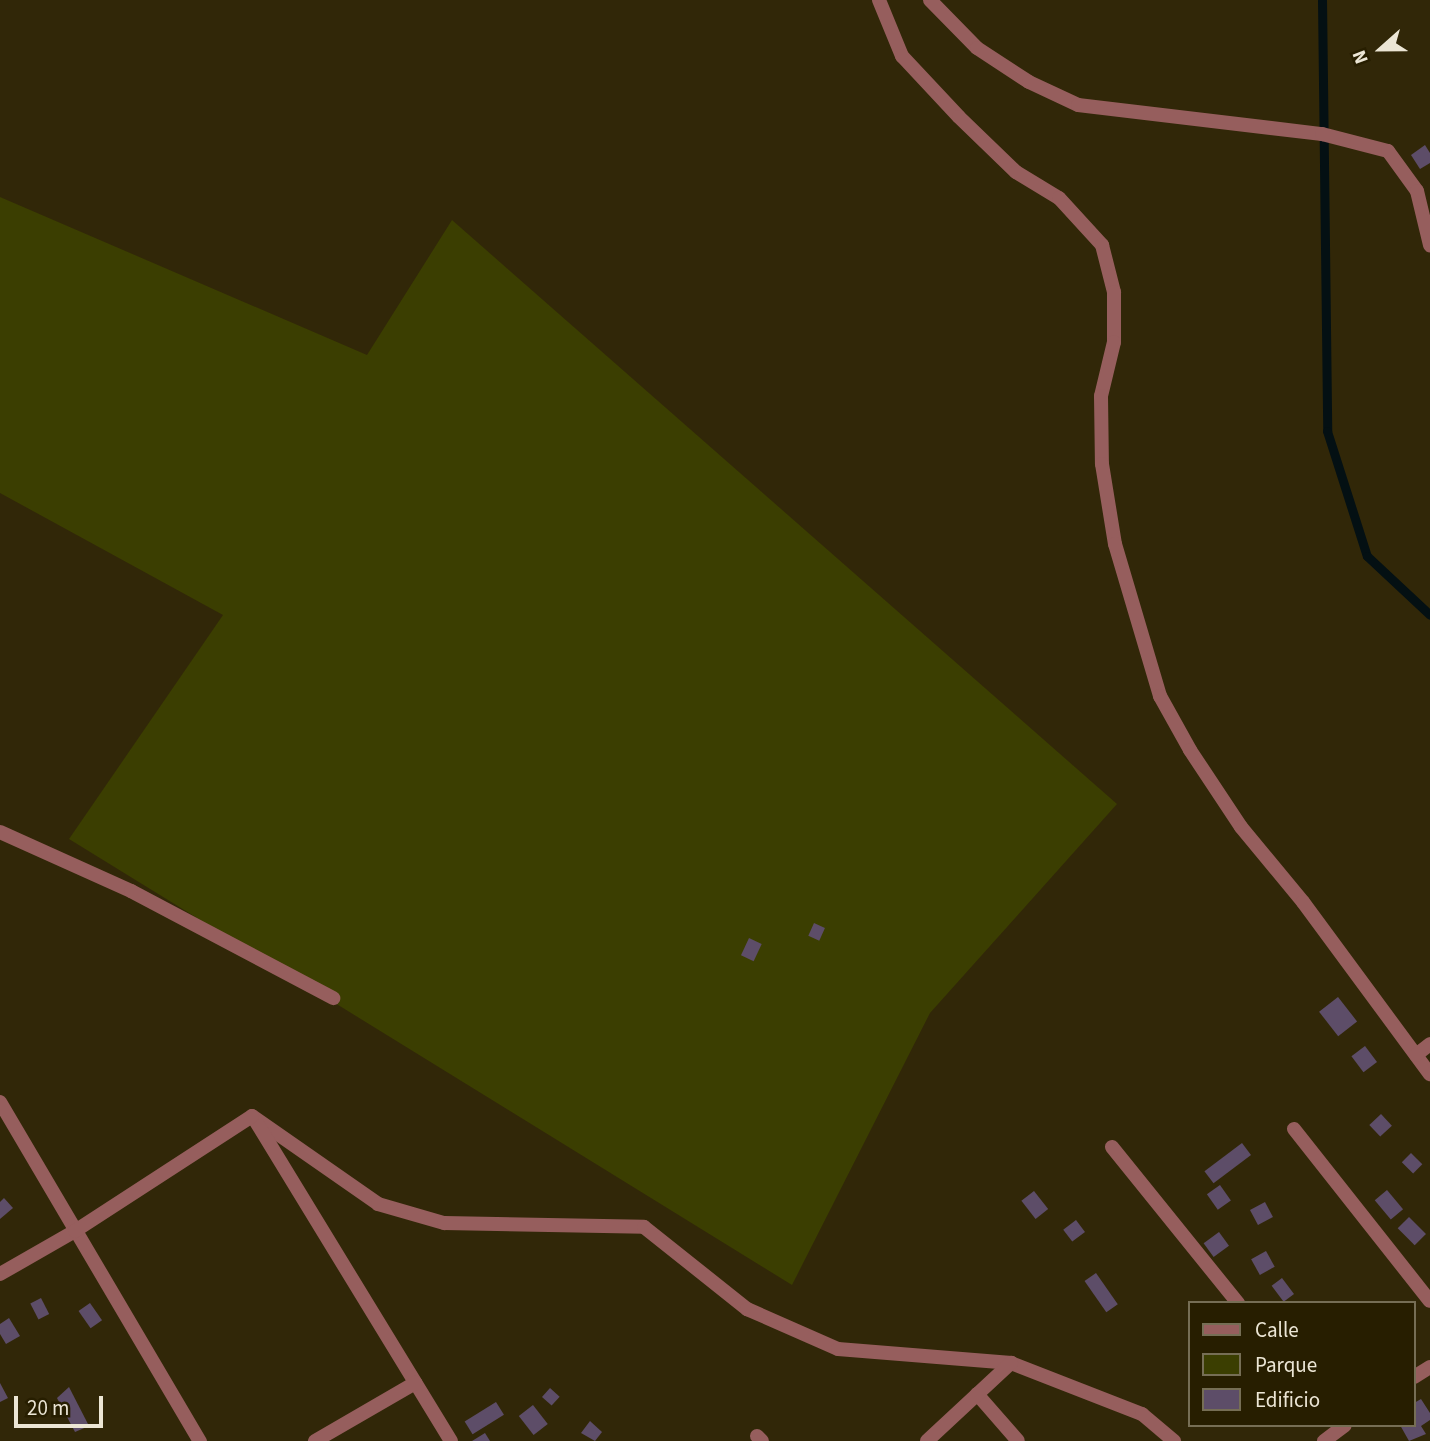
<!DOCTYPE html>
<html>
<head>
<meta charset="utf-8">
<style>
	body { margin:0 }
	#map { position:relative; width:1430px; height:1441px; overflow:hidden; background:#312708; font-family:"Source Sans 3",sans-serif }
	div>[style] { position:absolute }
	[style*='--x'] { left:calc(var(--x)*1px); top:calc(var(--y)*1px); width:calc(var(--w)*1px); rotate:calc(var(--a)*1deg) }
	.green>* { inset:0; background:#3b3e01 }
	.stream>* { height:9px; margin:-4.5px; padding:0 4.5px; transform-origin:4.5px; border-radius:4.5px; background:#041013 }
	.building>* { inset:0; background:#5d4d68; transform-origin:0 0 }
	.street>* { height:14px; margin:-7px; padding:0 7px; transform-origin:7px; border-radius:7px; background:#965e5d }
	span { translate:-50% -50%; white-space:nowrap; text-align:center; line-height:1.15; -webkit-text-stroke:7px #271e00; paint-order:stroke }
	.legend { position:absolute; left:1188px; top:1301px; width:228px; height:126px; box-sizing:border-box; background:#271e00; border:2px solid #766e55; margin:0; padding:9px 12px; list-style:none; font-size:21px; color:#ece6d5 }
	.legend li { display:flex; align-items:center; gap:14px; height:35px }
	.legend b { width:35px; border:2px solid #766e55 }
	.north { position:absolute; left:1346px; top:14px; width:70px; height:70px; -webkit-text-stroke:5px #271e00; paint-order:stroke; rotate:249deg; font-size:19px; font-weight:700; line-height:28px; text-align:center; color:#ece6d5 }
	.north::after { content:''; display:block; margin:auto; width:24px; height:32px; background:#ece6d5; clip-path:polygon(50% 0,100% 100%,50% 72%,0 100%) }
	.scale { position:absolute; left:14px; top:1396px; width:89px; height:32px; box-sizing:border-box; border:4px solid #ece6d5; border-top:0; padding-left:9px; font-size:21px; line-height:24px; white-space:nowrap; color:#ece6d5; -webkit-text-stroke:5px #271e00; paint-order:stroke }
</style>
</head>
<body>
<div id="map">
	<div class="green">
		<div style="clip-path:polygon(0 197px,367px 355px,452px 220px,1117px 804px,930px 1013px,792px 1285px,69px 839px,223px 615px,0 493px)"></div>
	</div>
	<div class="stream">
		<div style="--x:1322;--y:0;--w:431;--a:89.3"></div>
		<div style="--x:1327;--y:431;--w:131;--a:72.3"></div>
		<div style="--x:1367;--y:556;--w:86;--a:43.1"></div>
	</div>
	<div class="building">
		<div style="clip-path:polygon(1425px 145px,1430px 153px,1430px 163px,1420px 169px,1411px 155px)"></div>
		<div style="left:814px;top:923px;width:12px;height:14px;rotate:24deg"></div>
		<div style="left:749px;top:938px;width:14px;height:19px;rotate:25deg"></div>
		<div style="left:1338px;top:997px;width:31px;height:24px;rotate:52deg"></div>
		<div style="left:1365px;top:1046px;width:20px;height:17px;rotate:53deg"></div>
		<div style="left:1381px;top:1114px;width:16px;height:16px;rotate:47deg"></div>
		<div style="left:1242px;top:1143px;width:15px;height:47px;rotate:53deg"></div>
		<div style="left:1411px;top:1153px;width:16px;height:13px;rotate:45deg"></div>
		<div style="left:1220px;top:1185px;width:19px;height:16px;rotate:55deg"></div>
		<div style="left:1387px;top:1190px;width:25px;height:16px;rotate:50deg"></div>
		<div style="left:1034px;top:1191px;width:23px;height:16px;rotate:52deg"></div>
		<div style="clip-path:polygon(4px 1198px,13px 1208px,0 1219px,0 1202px)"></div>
		<div style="left:1265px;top:1202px;width:17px;height:17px;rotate:62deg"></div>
		<div style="left:1409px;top:1217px;width:24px;height:16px;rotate:45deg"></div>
		<div style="left:1076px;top:1220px;width:15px;height:16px;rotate:53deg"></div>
		<div style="left:1219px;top:1232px;width:17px;height:19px;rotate:54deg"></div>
		<div style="left:1266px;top:1251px;width:18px;height:17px;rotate:61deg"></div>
		<div style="left:1096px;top:1273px;width:38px;height:14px;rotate:55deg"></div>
		<div style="left:1282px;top:1278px;width:20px;height:13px;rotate:53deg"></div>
		<div style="left:41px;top:1298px;width:18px;height:12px;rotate:63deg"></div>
		<div style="left:90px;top:1303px;width:21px;height:14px;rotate:55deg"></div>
		<div style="clip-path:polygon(9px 1318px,20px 1336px,6px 1344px,0 1334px,0 1324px)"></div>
		<div style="clip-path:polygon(0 1383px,8px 1398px,0 1402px)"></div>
		<div style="clip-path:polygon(69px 1387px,89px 1426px,75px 1432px,57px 1398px)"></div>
		<div style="left:550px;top:1388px;width:13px;height:12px;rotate:42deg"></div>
		<div style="clip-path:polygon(1421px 1399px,1430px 1413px,1430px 1420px,1421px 1426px,1426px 1434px,1409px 1441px,1400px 1425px,1414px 1425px,1414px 1403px)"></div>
		<div style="left:496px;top:1402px;width:15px;height:37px;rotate:58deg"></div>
		<div style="left:533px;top:1405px;width:24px;height:18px;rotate:52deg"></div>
		<div style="clip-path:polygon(590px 1421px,602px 1432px,595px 1441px,581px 1433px)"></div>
		<div style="clip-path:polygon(485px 1433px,490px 1441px,472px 1441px)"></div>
	</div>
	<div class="street">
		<div style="--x:879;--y:0;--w:61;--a:67.7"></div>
		<div style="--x:902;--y:56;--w:83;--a:46.9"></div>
		<div style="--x:959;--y:117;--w:79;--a:44"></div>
		<div style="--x:1016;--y:172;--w:50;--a:31.2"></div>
		<div style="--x:1059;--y:198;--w:64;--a:47.5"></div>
		<div style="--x:1102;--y:245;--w:49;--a:75.7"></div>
		<div style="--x:1114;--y:292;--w:50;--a:90"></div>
		<div style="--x:1114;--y:342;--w:56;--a:103.5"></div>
		<div style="--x:1101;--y:396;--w:68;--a:89.2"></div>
		<div style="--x:1102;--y:464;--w:81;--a:80.8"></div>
		<div style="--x:1115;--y:544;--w:159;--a:73.5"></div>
		<div style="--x:1160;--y:696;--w:62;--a:60.9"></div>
		<div style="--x:1190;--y:750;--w:92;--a:56.5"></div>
		<div style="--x:1241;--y:827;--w:97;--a:50.4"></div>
		<div style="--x:1303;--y:902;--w:214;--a:53.6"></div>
		<div style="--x:930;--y:0;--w:67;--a:45.6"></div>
		<div style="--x:977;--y:48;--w:62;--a:33.2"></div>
		<div style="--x:1029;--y:82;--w:54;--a:25.1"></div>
		<div style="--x:1078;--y:105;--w:246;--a:6.8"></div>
		<div style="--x:1322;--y:134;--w:68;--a:14.4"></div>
		<div style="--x:1388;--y:151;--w:49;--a:54.1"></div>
		<div style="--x:1417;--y:191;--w:56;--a:76.5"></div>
		<div style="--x:0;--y:832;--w:144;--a:24.2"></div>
		<div style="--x:131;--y:891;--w:229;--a:27.9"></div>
		<div style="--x:1416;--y:1055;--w:18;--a:-38"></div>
		<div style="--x:0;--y:1102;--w:394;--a:59.5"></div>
		<div style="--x:252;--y:1116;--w:154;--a:34.9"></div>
		<div style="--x:378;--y:1204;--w:69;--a:16.1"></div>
		<div style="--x:444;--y:1223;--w:200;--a:1.1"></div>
		<div style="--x:644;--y:1227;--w:132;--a:38.5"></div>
		<div style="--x:747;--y:1309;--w:99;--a:23.7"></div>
		<div style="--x:838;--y:1349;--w:174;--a:4.6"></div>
		<div style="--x:1011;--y:1363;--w:141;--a:21.3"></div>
		<div style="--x:1142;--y:1414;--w:42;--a:40.2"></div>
		<div style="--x:255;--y:1120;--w:376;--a:58.6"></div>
		<div style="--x:1294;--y:1129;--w:219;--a:51.7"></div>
		<div style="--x:1112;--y:1147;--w:201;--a:51.1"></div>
		<div style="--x:0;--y:1274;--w:86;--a:-29.8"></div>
		<div style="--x:75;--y:1231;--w:211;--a:-33"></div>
		<div style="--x:1414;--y:1377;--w:19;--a:-32"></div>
		<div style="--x:977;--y:1394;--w:62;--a:48.9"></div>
		<div style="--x:757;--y:1436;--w:7;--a:45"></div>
		<div style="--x:315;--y:1441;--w:116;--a:-30.1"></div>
		<div style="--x:927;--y:1441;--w:115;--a:-42.9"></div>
		<div style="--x:1324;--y:1441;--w:26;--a:-37"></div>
	</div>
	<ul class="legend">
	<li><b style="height:9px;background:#965e5d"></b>Calle</li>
	<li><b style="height:19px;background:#3b3e01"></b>Parque</li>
	<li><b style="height:19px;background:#5d4d68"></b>Edificio</li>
	</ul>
	<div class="north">N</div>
	<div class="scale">20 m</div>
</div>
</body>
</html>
